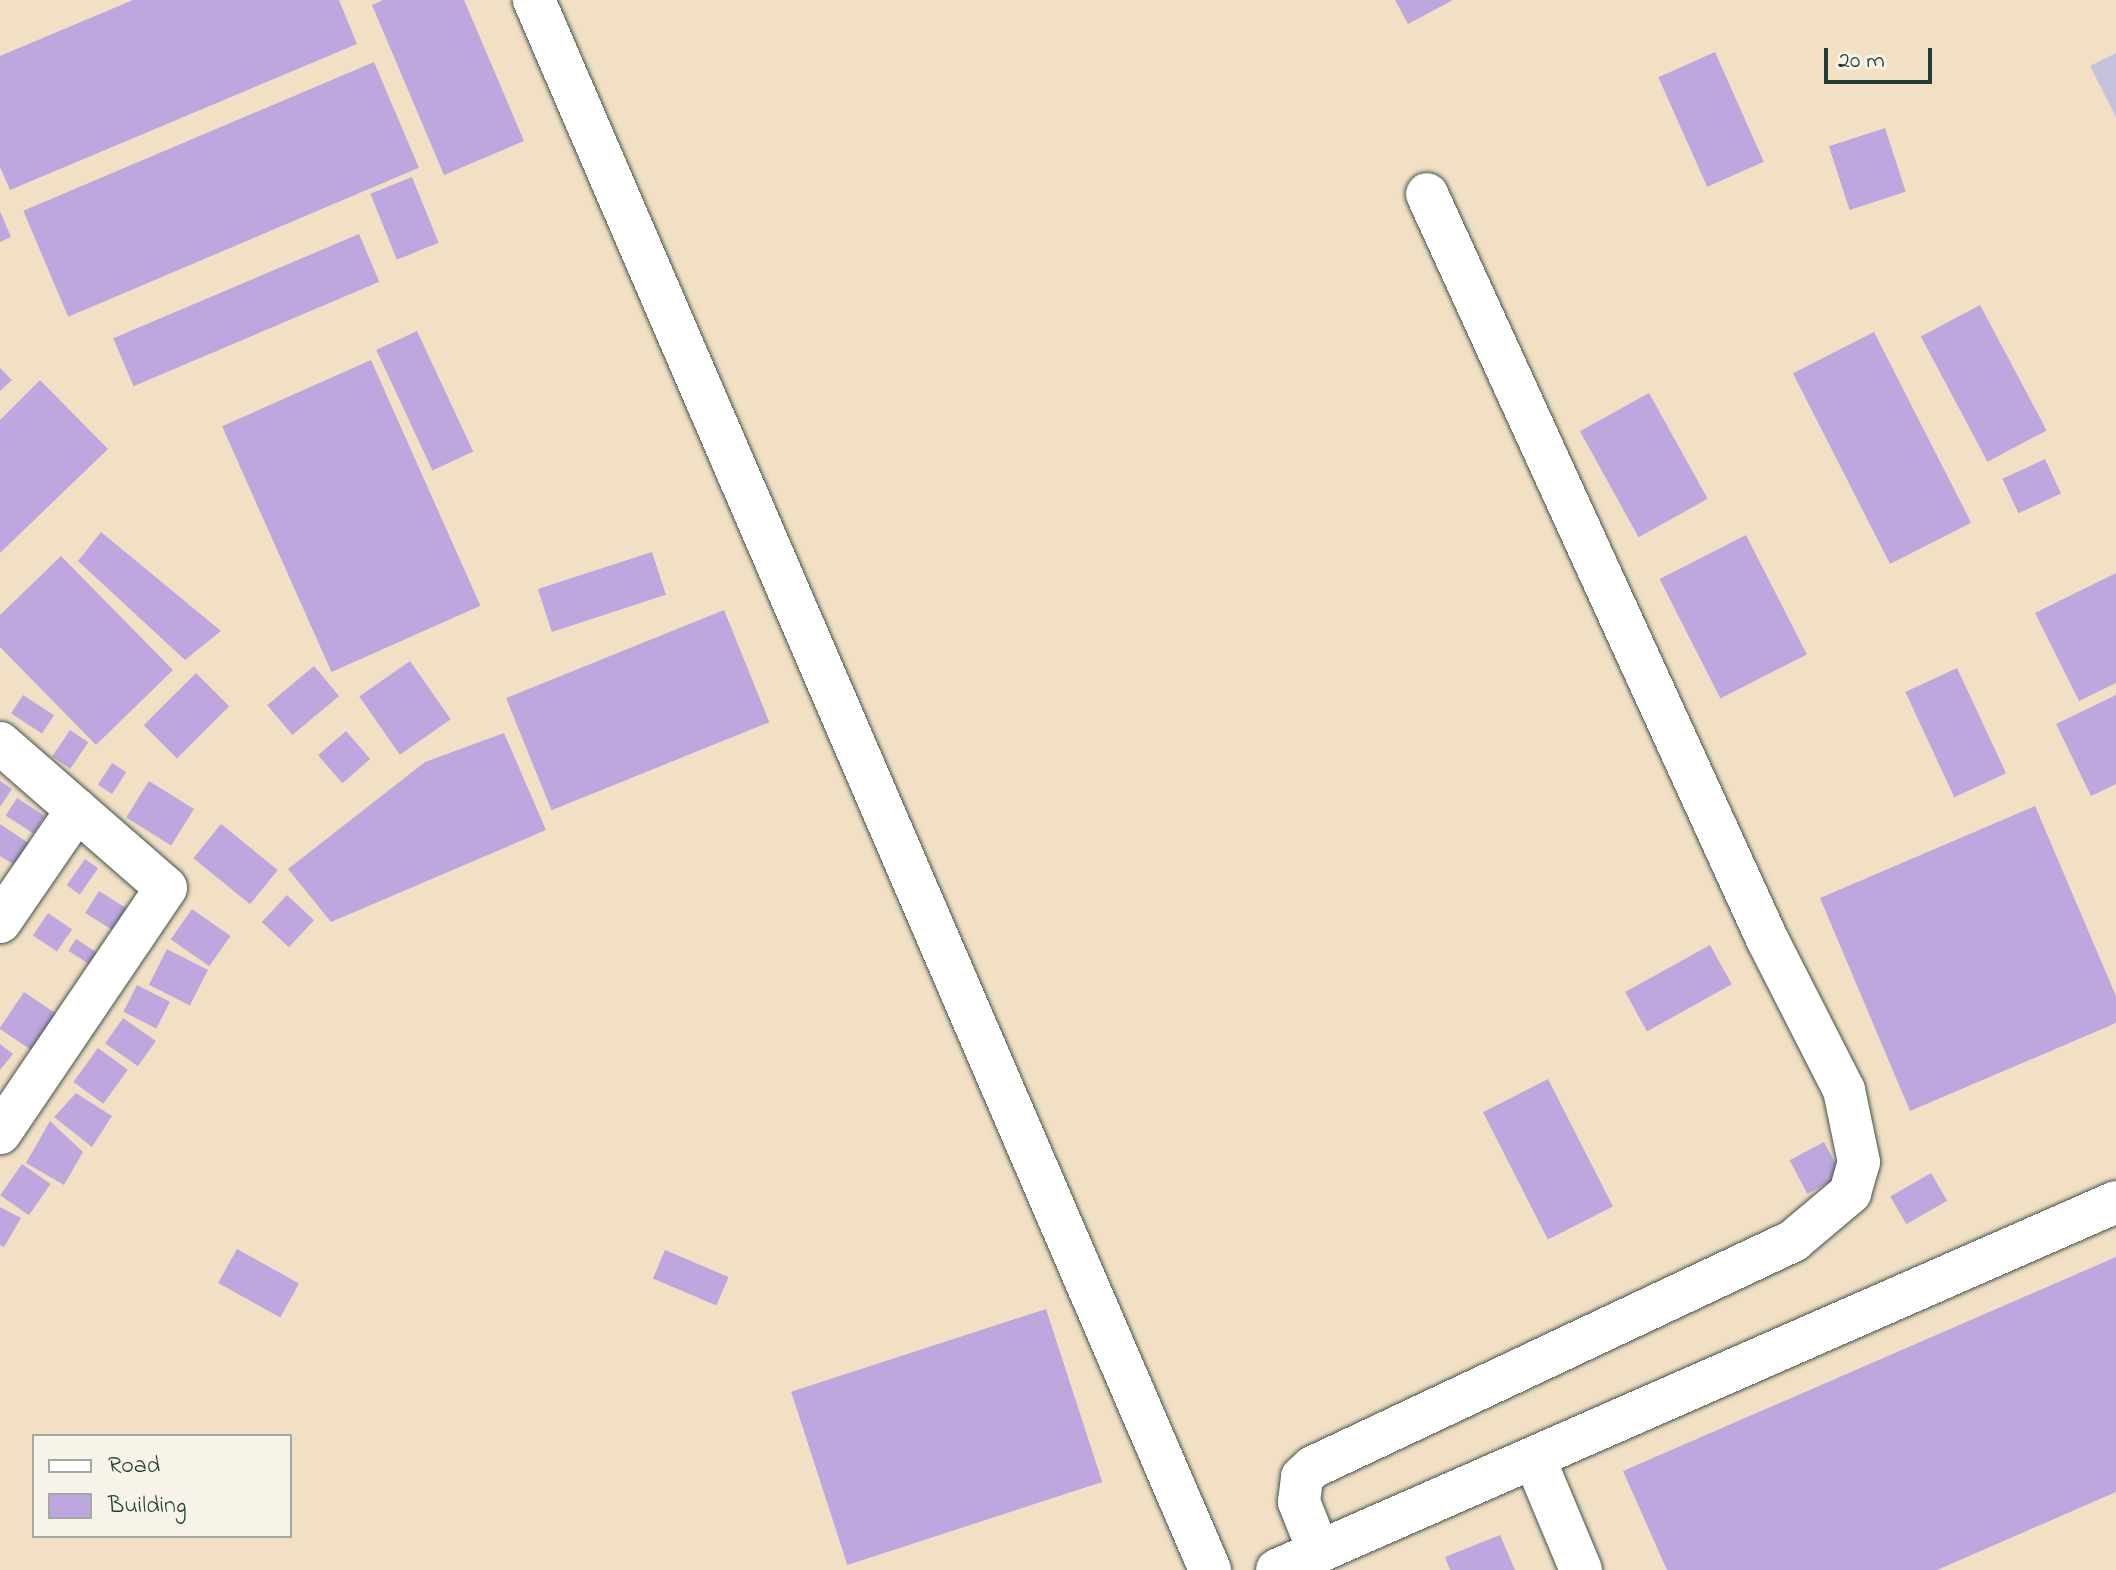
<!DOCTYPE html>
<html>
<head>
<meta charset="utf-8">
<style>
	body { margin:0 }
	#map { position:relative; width:2116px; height:1570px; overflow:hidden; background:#f2e0c5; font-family:"Indie Flower",sans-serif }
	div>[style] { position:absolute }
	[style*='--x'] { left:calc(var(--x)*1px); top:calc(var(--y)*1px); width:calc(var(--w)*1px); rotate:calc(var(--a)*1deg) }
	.industrial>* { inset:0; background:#c3c1db }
	.building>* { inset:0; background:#bea7df; transform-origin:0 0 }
	.roads { filter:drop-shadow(0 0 2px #3f554a) drop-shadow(0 0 2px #3f554a) }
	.minor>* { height:42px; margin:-21px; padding:0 21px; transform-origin:21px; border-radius:21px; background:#fff }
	span { translate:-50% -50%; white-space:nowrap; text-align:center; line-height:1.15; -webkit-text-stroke:6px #f7f3e8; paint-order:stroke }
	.legend { position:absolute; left:32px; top:1434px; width:260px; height:104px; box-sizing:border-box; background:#f7f3e8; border:2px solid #a1aaa0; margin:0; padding:10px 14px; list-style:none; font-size:24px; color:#1f3d34 }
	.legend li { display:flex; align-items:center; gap:16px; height:40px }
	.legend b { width:40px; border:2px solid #a1aaa0 }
	.scale { position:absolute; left:1824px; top:48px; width:108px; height:36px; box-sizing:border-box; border:4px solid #1f3d34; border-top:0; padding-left:10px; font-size:24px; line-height:28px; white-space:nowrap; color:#1f3d34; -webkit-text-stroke:6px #f7f3e8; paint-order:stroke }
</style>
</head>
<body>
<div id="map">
	<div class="industrial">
		<div style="clip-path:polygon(2116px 53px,2116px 117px,2090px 66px)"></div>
	</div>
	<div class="building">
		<div style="clip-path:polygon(133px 0,339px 0,357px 44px,10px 190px,0 167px,0 56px)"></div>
		<div style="clip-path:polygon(383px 0,464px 0,524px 141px,444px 175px,372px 5px)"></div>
		<div style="clip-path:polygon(1395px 0,1453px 0,1408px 24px)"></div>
		<div style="left:1715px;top:52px;width:120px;height:62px;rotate:66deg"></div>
		<div style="left:374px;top:62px;width:115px;height:381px;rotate:67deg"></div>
		<div style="left:1885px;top:128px;width:67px;height:59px;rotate:72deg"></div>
		<div style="left:412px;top:177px;width:71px;height:45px;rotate:68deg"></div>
		<div style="clip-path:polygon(0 211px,11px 237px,0 242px)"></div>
		<div style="left:359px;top:234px;width:52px;height:267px;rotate:67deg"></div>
		<div style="left:1980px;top:305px;width:142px;height:67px;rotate:62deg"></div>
		<div style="left:417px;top:331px;width:133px;height:45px;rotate:65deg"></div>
		<div style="left:1874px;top:332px;width:214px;height:91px;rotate:63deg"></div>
		<div style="left:371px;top:360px;width:269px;height:163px;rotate:66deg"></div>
		<div style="clip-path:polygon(0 368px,12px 380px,0 391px)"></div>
		<div style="clip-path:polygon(40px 380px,108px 449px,0 553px,0 420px)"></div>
		<div style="left:1649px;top:393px;width:121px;height:79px;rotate:61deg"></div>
		<div style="left:2045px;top:459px;width:38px;height:47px;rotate:65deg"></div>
		<div style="clip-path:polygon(101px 532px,221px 631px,185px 660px,78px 561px)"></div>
		<div style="left:1746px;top:535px;width:134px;height:97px;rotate:63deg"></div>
		<div style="left:652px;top:552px;width:45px;height:120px;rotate:72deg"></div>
		<div style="clip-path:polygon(61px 556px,173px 670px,96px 745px,0 647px,0 615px)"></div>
		<div style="clip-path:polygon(2116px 573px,2116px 683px,2079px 701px,2035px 613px)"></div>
		<div style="left:724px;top:610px;width:121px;height:235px;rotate:68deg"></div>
		<div style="left:410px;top:661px;width:71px;height:62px;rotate:55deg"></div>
		<div style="left:314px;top:666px;width:39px;height:61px;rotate:50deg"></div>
		<div style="left:1957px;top:668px;width:116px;height:57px;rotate:65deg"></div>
		<div style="left:196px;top:673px;width:47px;height:74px;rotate:45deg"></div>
		<div style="left:23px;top:695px;width:37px;height:22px;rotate:33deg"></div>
		<div style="clip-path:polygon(2116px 695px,2116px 784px,2091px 796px,2056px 724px)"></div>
		<div style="left:70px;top:730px;width:22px;height:32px;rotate:34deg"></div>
		<div style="left:346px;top:731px;width:37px;height:37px;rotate:49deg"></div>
		<div style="clip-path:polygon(504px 733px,546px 830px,331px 922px,288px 869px,425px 762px)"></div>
		<div style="left:112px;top:763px;width:17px;height:26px;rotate:33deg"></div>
		<div style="clip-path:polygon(0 781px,12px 789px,0 807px)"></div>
		<div style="left:149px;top:781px;width:53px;height:43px;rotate:32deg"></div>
		<div style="left:17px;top:798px;width:33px;height:21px;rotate:33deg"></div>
		<div style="clip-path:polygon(2035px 806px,2116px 996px,2116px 1023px,1910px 1111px,1820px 898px)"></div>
		<div style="clip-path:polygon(0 824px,30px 844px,15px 865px,0 856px)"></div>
		<div style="left:221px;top:824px;width:73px;height:44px;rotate:39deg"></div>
		<div style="left:85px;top:859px;width:16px;height:32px;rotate:35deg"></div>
		<div style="left:99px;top:891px;width:39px;height:26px;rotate:32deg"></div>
		<div style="left:287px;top:895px;width:37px;height:37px;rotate:43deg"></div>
		<div style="left:192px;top:909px;width:47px;height:37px;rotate:35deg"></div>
		<div style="left:48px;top:913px;width:29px;height:27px;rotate:34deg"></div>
		<div style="left:76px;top:939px;width:37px;height:14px;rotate:33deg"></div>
		<div style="left:1710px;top:945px;width:45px;height:97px;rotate:61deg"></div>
		<div style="left:167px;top:949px;width:46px;height:40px;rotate:27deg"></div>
		<div style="left:137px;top:985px;width:37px;height:30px;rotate:27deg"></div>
		<div style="left:24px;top:992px;width:46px;height:44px;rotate:34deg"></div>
		<div style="left:123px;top:1018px;width:40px;height:31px;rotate:35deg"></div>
		<div style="clip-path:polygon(0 1044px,13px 1054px,0 1070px)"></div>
		<div style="left:98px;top:1048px;width:37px;height:42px;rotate:36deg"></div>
		<div style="left:1548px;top:1079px;width:143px;height:73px;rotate:63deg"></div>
		<div style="clip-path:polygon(76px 1093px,112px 1116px,92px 1147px,54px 1117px)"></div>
		<div style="clip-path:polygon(50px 1121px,83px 1152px,64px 1185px,26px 1163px)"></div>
		<div style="left:1824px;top:1142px;width:38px;height:39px;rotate:62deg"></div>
		<div style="left:22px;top:1164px;width:35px;height:38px;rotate:35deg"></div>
		<div style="left:1931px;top:1173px;width:32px;height:47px;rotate:60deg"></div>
		<div style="clip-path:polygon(0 1207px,21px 1218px,4px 1247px,0 1245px)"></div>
		<div style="left:237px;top:1249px;width:71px;height:39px;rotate:29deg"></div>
		<div style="left:665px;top:1250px;width:69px;height:31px;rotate:23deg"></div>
		<div style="clip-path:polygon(2116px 1257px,2116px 1492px,1937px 1570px,1667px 1570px,1623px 1471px)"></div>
		<div style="left:1046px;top:1309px;width:182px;height:268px;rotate:72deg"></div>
		<div style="clip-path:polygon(1500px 1535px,1515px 1570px,1450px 1570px,1445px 1557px)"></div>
	</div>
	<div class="roads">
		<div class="minor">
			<div style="--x:534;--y:0;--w:1709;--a:66.7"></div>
			<div style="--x:0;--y:743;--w:220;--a:41.1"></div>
			<div style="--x:166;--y:888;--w:296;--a:124.1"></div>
			<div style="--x:0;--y:922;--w:136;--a:-55.5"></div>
			<div style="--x:1535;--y:1460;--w:119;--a:67.3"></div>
			<div style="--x:1319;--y:1552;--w:54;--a:-111.8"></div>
			<div style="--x:1299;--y:1502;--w:25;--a:-83"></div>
			<div style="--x:1302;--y:1477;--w:15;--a:-42"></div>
			<div style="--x:1313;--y:1467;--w:531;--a:-25.21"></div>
			<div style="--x:1793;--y:1241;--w:75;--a:-40.1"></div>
			<div style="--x:1850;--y:1193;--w:32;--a:-74"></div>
			<div style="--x:1859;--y:1162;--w:74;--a:-101.8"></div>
			<div style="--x:1844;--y:1090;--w:167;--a:-117"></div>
			<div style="--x:1768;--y:941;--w:821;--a:-114.54"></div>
			<div style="--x:1277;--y:1570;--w:916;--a:-23.68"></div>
		</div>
	</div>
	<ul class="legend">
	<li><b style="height:10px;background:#fff"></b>Road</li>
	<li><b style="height:22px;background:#bea7df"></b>Building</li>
	</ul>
	<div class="scale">20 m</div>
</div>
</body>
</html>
